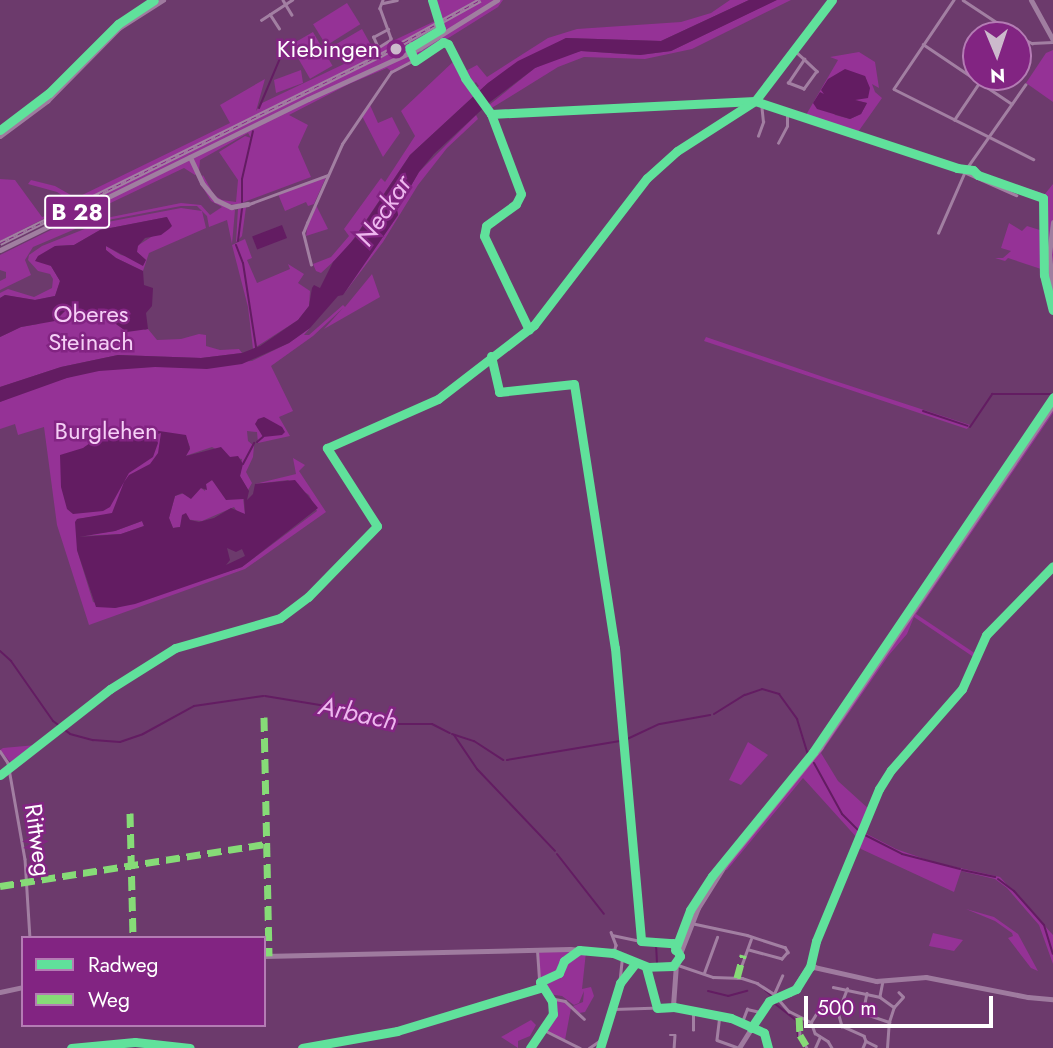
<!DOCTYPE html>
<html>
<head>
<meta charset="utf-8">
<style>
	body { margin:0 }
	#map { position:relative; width:1053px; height:1048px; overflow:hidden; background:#6c3a6c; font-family:Jost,sans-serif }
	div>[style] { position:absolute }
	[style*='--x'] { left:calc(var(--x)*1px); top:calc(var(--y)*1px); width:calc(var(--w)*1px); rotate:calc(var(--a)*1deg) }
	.green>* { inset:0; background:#953296; transform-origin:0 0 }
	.water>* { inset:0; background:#631c62; transform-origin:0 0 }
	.stream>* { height:2px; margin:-1px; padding:0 1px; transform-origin:1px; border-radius:1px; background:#631c62 }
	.street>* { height:2.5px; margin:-1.25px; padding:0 1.25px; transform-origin:1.25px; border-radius:1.25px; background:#a27fa2 }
	.secondary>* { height:4.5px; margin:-2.25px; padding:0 2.25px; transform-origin:2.25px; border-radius:2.25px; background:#9f7b9f }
	.primary>* { height:5px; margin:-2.5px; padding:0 2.5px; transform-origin:2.5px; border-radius:2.5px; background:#a07ea0 }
	.rail>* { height:4.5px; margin-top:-2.25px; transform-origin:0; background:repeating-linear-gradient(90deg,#822482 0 5px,#a281a2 0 10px); box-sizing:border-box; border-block:2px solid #a281a2 }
	.quiet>* { height:7px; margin-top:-3.5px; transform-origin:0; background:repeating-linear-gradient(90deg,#86db77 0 14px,transparent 0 21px) }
	.cycleway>* { height:9px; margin:-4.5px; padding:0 4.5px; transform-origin:4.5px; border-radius:4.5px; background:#60e19b }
	.dots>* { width:19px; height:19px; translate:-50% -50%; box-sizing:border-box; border:4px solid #822482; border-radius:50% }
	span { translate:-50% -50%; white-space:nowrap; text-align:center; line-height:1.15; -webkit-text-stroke:5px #822482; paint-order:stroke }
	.shield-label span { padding:2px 5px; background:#822482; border:2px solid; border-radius:5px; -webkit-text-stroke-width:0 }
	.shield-label { font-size:23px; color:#fff; font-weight:700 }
	.poi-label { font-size:24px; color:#fff }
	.right { translate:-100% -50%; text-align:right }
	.park-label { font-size:24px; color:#f5cff6 }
	.street-label { font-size:24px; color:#fff }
	.water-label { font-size:26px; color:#eeb7ef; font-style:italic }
	.legend { position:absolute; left:21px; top:936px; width:245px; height:91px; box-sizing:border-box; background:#822482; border:2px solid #b47cb4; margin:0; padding:9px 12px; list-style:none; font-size:21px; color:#fff }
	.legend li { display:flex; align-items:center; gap:14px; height:35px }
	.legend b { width:35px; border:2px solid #b47cb4 }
	.north { position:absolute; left:962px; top:21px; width:70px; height:70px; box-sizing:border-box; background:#822482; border:2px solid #b47cb4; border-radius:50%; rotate:178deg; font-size:19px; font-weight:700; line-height:28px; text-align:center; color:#fff }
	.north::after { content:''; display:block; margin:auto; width:24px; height:32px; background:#ccbacc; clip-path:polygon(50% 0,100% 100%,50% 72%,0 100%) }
	.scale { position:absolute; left:804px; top:996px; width:189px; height:32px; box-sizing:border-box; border:4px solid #fff; border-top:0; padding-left:9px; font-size:21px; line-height:24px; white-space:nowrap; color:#fff; -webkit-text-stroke:5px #822482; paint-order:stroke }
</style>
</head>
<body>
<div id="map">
	<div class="green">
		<div style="clip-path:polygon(434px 0,503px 0,498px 7px,418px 57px,391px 71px,387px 68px,349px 84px,289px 115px,308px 125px,298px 147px,311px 177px,236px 205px,229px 204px,213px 197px,201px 179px,203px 175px,214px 195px,222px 200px,236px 202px,238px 180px,219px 152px,245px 136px,251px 138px,248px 133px,200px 160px,199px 172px,195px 175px,184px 168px,79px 218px,71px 218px,85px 210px,76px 199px,71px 201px,57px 192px,28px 184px,31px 180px,55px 186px,76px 198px,230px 123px,220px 105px,265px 79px,256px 111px,262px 103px,344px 64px,339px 56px,334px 59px,329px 51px,333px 48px,337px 54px,333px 46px,362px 29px,372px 47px,350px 61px,435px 21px,438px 19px)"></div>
		<div style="clip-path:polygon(730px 0,749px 0,661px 41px,566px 38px,488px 83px,477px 93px,475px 89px,479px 86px,476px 82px,472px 85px,464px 72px,477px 65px,487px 77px,548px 38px,577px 29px,681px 22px,711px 13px)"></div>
		<div style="clip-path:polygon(776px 0,791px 0,692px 49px,645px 59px,584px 57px,558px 67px,490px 109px,488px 106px,535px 68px,555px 58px,581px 51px,640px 55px,671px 51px)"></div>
		<div style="left:347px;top:3px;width:25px;height:40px;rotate:58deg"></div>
		<div style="left:313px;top:32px;width:39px;height:26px;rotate:60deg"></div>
		<div style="clip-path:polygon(1053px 50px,1053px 102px,1026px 83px,1046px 53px)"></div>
		<div style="clip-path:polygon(evenodd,859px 52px,875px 62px,879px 88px,872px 84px,875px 92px,882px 98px,858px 132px,806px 115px,838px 60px,830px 57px,859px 52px,865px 76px,867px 82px,855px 100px,867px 103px,861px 114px,850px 119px,835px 115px,822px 90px,865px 76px)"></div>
		<div style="clip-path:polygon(455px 60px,468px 88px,476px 94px,410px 155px,346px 250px,321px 273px,316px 271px,313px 264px,331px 257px,349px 236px,344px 229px,381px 178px,385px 182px,415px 136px,401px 111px)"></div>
		<div style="clip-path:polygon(301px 70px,303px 83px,276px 93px,274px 80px)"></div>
		<div style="clip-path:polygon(370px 105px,378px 123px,392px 117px,400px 133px,383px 157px,362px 116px)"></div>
		<div style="clip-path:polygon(476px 115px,478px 119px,447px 148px,418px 185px,383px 242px,343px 295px,398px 215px,397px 210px,419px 172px)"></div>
		<div style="clip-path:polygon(966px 169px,1045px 194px,1053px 184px,1053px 310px,1044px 270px,1008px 258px,1005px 261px,995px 258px,1003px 258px,1011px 251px,1001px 248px,1009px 223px,1022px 231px,1027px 226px,1043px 231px,1044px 202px,969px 175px)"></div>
		<div style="clip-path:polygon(326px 177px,314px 204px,308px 206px,306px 202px,285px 211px,278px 194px)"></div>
		<div style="clip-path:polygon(197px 178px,214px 201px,235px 210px,232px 244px,227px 220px,209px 227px,207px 216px,197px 206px,181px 206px,87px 224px,33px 247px,25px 260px,31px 275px,0 290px,0 281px,6px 278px,6px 272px,0 270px,0 255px,69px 221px,88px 215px,96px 220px,181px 203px,201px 205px,210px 215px,222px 207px,211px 201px)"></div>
		<div style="clip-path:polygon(0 179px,15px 180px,42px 217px,55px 213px,0 241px)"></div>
		<div style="clip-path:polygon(316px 205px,328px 229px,306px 236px,308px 223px)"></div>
		<div style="clip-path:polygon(246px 207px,242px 236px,236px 242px,238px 209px)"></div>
		<div style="clip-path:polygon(181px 208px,202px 211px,206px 228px,149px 253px,143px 271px,116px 258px,106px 250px,106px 246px,121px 255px,146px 260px,137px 252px,137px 246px,156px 234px,167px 217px,100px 230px,74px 245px,55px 246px,51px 266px,60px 281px,55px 296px,35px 300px,5px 295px,0 298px,0 293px,8px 289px,34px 297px,52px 288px,53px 279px,50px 274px,38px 271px,28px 260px,29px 255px,42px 246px,97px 224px)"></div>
		<div style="clip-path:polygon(245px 239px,252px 258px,247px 260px,257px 283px,290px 269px,288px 264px,304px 274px,298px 283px,310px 291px,309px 306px,298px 320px,253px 349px,248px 307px,232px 245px)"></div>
		<div style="clip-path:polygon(372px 274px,380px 297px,324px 329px,343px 308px,313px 336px,271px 366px,293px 411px,279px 417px,290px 436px,258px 443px,257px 432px,247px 431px,248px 441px,254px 446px,253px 457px,246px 472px,252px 483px,248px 490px,240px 476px,242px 459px,230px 457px,212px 447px,185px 456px,190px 447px,186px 437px,142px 510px,77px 519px,77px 550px,93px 602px,115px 608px,242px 567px,317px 511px,309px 495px,288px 480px,255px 484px,296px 474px,293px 458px,305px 465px,299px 471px,326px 512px,245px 569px,89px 625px,57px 525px,44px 427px,18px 435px,15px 424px,0 429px,0 402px,35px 387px,94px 370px,252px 361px,289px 343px,310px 328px,304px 335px,309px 335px,343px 305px,345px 307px)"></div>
		<div style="clip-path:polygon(95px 291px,145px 330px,148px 329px,157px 340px,181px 339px,199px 334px,206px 335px,206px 346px,220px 350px,239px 349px,242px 353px,201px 358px,118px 355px,61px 367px,0 387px,0 337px,21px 327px,38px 324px)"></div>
		<div style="clip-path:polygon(706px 337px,829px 379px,970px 425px,967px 429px,704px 341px)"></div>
		<div style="clip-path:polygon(1053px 397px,1053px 413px,916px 614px,976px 654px,975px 658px,914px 617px,907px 634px,889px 655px,821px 753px,838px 781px,871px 811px,863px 832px,896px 849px,933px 862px,1000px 877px,1053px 935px,1053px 964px,1039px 925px,1007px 888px,995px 879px,961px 871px,954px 892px,861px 849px,857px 846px,859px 840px,803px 778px,727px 870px,720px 869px,702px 896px,686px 932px,684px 926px,691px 911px,718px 868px,813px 752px)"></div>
		<div style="clip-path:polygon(212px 480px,236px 497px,243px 498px,245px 514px,238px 513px,234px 507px,202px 521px,183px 519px,180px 527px,173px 528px,169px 518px,175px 496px,201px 488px,205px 491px,206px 484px)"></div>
		<div style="clip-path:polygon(142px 521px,144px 526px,121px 534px,79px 536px,115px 531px)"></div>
		<div style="clip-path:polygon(748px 742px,768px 755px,741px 785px,729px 780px)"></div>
		<div style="clip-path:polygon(36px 745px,12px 764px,0 750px,3px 748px)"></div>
		<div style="clip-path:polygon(966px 909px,994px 917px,1018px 934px,1038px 971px,1031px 968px,1008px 938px,1013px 936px,1012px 933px,995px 921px)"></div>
		<div style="clip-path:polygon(933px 933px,963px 940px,954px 951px,929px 946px)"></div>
		<div style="clip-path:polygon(538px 951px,586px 952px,582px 989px,591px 987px,594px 996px,585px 1012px,579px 1013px,573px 1006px,583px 1002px,584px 991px,579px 1003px,574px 1005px,562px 996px,548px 994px,540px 976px)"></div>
		<div style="clip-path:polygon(554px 999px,563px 1000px,571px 1008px,565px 1040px,546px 1031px,555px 1014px)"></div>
		<div style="clip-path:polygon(531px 1020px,536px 1025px,530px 1036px,518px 1041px,518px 1048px,501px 1037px)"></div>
	</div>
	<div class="water">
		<div style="clip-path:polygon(749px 0,777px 0,671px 51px,640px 55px,581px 51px,535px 68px,490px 102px,434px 154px,419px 172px,397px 210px,398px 215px,343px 295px,338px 296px,310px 328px,289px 343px,242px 364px,207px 369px,155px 367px,99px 371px,67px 378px,0 402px,0 387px,61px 367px,118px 355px,201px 358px,242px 353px,260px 346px,298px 320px,309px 306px,312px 288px,314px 285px,320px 288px,333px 262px,354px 239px,410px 155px,488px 83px,518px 61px,566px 38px,661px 41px)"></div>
		<div style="clip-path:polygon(845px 69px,865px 76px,870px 88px,868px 98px,855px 100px,867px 103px,861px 114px,850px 119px,817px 109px,813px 103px,820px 92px,824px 94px,821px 90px,828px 79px)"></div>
		<div style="clip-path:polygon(167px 217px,172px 226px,169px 229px,161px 235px,145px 238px,138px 246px,137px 252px,146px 260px,143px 266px,106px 246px,106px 250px,116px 258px,143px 271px,144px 285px,153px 288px,152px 306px,146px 313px,148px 329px,127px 332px,109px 319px,90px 318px,88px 313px,75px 317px,67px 309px,55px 321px,21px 327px,0 337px,0 298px,5px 295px,35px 300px,55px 296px,60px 281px,51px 266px,35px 261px,38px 256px,55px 246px,74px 245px,100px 230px)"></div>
		<div style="left:282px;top:225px;width:14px;height:32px;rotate:69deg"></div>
		<div style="clip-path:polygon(264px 417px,282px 427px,285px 432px,282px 435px,263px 437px,255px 424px,258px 419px)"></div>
		<div style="clip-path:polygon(evenodd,139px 428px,186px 435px,190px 449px,186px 456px,221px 447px,230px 457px,238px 456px,243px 464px,240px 476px,249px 491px,247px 500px,253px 494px,255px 484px,295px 480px,318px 508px,242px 567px,135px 604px,115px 608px,96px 607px,77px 550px,75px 522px,77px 519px,112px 513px,124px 482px,129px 475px,150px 464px,158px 453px,161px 433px,155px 435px,158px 443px,153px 457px,129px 473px,110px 507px,103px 511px,73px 514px,67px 509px,61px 487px,60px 455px,83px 448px,97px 438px,130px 435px,139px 428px,212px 480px,226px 500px,244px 499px,245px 514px,231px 508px,214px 518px,199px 522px,190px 520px,186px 513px,182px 515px,180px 527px,173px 528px,169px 518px,175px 496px,182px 493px,191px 499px,201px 488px,207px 490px,206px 484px,212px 480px,139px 428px,142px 521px,144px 526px,121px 534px,79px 537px,115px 531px,142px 521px,139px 428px,227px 548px,236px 552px,242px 549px,245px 556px,226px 565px,230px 560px,227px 548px)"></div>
	</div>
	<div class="stream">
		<div style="--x:259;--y:108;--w:56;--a:-67.1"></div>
		<div style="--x:242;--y:202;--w:23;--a:-90"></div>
		<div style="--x:242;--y:179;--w:49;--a:-77.1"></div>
		<div style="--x:238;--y:241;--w:34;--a:-83"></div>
		<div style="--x:236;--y:245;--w:19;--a:69"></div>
		<div style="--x:243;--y:263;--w:85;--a:81.2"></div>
		<div style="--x:923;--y:411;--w:47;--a:18.4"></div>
		<div style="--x:970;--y:427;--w:40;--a:-56"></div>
		<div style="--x:992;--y:394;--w:61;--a:0"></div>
		<div style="--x:257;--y:442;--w:8;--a:-40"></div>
		<div style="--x:243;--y:464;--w:24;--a:-62"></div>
		<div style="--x:0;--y:651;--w:15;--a:42"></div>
		<div style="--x:11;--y:661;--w:73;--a:55"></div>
		<div style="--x:53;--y:721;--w:21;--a:37"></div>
		<div style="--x:70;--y:734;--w:24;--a:15"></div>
		<div style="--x:93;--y:740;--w:27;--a:4"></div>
		<div style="--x:120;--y:742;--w:24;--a:-19"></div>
		<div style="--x:143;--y:734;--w:58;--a:-28.8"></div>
		<div style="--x:194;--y:706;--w:70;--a:-8.2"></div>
		<div style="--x:265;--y:696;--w:68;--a:9.3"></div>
		<div style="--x:332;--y:707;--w:60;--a:16.3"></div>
		<div style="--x:390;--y:724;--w:42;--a:0"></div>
		<div style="--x:432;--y:724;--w:20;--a:27"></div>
		<div style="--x:714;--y:714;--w:36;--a:-32"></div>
		<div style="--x:745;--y:695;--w:18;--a:-19"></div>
		<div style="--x:762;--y:689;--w:18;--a:16"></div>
		<div style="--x:779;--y:694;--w:31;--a:54"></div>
		<div style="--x:797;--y:719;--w:39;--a:73"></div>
		<div style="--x:452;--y:734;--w:23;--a:18"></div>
		<div style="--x:474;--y:741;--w:35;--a:33"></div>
		<div style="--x:454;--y:735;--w:41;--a:55.9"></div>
		<div style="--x:477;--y:769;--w:113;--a:46.4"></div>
		<div style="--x:625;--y:740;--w:38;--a:-25"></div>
		<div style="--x:660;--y:724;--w:51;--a:-10.2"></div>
		<div style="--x:507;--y:760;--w:116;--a:-9.5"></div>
		<div style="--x:814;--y:763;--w:58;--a:61.2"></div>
		<div style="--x:842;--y:814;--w:27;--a:45"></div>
		<div style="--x:861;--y:833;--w:46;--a:27.1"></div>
		<div style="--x:902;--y:854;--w:60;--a:14.5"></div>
		<div style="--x:557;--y:854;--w:76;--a:51.9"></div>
		<div style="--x:962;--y:870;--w:34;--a:12"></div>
		<div style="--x:998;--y:879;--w:20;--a:37"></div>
		<div style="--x:1014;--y:891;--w:45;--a:48.6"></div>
		<div style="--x:1044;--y:925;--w:30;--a:73"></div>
		<div style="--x:656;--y:944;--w:20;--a:87"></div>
		<div style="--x:765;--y:990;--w:9;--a:41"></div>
		<div style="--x:708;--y:991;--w:21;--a:14"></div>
		<div style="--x:728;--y:996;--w:20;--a:-15"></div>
		<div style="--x:774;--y:1003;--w:28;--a:38"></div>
		<div style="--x:796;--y:1020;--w:17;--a:83"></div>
		<div style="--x:798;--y:1037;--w:13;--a:58"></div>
	</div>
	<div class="street">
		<div style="--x:283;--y:0;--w:17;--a:59"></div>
		<div style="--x:383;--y:0;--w:9;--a:111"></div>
		<div style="--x:380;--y:8;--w:32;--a:70"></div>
		<div style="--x:391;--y:38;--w:2;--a:90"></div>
		<div style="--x:391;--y:40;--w:15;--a:148"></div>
		<div style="--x:378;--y:48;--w:12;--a:-114"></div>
		<div style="--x:373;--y:37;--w:17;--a:-28"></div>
		<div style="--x:954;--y:0;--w:107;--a:124"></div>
		<div style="--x:894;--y:89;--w:156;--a:26.7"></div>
		<div style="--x:963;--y:0;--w:64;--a:33.4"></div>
		<div style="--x:383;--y:3;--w:14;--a:-12"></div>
		<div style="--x:270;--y:14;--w:17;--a:57"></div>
		<div style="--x:261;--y:20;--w:37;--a:-33"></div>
		<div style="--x:1018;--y:36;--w:16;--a:27"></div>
		<div style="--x:1032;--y:43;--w:21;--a:-3"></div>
		<div style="--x:923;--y:44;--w:107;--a:34"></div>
		<div style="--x:794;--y:50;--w:13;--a:42"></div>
		<div style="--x:804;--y:59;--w:18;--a:43"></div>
		<div style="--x:817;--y:71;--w:22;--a:126"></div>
		<div style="--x:804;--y:89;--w:17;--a:-159"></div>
		<div style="--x:788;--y:83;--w:29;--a:-56"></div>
		<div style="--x:415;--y:61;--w:18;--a:-106"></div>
		<div style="--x:410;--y:44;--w:34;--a:-26"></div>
		<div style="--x:441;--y:29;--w:30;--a:-107"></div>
		<div style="--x:805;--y:118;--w:53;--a:-161.2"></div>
		<div style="--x:755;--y:101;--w:127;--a:-52.7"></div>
		<div style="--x:954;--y:120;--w:52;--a:-56"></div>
		<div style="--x:758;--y:136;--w:15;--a:-70"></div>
		<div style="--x:763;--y:122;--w:18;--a:-96"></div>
		<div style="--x:778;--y:143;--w:19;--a:-62"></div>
		<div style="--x:787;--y:126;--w:14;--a:-90"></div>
		<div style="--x:966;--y:173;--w:55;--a:23.7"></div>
		<div style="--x:249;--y:204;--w:84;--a:-20.2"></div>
		<div style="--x:938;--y:233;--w:70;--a:-66.4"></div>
		<div style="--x:966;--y:169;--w:103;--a:-54.9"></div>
		<div style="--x:311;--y:265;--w:33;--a:-104"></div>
		<div style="--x:303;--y:233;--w:11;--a:-68"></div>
		<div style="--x:307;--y:223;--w:86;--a:-66.1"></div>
		<div style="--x:342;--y:144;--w:87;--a:-55.8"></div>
		<div style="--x:391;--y:72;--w:62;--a:-27.8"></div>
		<div style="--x:446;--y:43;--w:58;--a:59"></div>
		<div style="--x:0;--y:751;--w:14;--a:56"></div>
		<div style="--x:8;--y:763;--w:97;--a:80"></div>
		<div style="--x:25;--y:859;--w:79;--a:86.4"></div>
		<div style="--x:691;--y:923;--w:57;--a:12.1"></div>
		<div style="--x:747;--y:935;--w:40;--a:18"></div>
		<div style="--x:785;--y:947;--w:6;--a:59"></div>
		<div style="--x:788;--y:952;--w:9;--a:131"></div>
		<div style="--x:782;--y:959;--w:35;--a:-165"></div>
		<div style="--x:611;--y:932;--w:14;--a:69"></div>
		<div style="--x:616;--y:945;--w:8;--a:104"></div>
		<div style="--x:612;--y:935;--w:30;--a:12"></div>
		<div style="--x:641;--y:941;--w:30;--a:2"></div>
		<div style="--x:671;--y:942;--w:17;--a:57"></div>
		<div style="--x:678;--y:965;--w:37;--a:19"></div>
		<div style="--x:713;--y:977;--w:29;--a:2"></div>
		<div style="--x:742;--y:978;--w:16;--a:18"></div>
		<div style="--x:757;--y:983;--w:20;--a:33"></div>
		<div style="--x:774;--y:994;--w:23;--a:49"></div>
		<div style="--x:789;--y:1011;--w:25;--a:27"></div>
		<div style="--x:811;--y:1022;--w:12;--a:70"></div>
		<div style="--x:815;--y:1033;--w:15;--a:32"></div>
		<div style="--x:828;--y:1041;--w:8;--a:60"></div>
		<div style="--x:646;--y:967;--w:42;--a:75"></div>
		<div style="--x:704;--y:973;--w:38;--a:-70"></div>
		<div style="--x:737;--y:978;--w:41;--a:-70.3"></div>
		<div style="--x:883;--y:981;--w:16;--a:101"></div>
		<div style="--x:880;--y:997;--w:17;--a:36"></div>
		<div style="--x:619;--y:986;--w:27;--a:-84"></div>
		<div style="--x:833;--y:987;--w:48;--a:12"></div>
		<div style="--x:867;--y:993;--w:20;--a:101"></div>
		<div style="--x:863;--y:1013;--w:28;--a:19"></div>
		<div style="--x:774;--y:994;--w:20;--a:-66"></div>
		<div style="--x:550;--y:998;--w:15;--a:11"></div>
		<div style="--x:565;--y:1001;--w:26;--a:43"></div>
		<div style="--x:614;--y:1009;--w:60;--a:-1.9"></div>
		<div style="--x:838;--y:1012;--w:15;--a:74"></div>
		<div style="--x:842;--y:1026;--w:24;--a:24"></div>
		<div style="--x:864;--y:1036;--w:5;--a:68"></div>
		<div style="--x:866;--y:1041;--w:8;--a:113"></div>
		<div style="--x:838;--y:1012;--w:25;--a:-69"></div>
		<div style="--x:720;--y:1015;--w:25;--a:97"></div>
		<div style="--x:717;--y:1040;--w:23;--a:20"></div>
		<div style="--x:799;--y:1017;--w:18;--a:87"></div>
		<div style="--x:800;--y:1035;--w:15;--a:62"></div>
		<div style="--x:742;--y:1022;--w:14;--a:-69"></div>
		<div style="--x:747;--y:1009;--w:13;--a:13"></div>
		<div style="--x:811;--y:1022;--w:15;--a:-58"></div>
		<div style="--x:819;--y:1009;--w:19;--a:9"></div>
		<div style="--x:751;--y:1028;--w:16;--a:27"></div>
		<div style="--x:765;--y:1035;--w:13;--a:77"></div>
		<div style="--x:544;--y:1030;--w:40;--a:26.6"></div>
		<div style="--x:693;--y:1030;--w:19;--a:-90"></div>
		<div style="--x:670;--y:1035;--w:5;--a:0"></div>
		<div style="--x:675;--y:1035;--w:13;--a:94"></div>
		<div style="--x:866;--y:1041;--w:11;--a:27"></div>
		<div style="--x:530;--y:1048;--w:31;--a:-53"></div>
		<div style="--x:549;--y:1023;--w:14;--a:-69"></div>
		<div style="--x:554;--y:1010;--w:34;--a:-116"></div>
		<div style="--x:539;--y:979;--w:28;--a:-94"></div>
		<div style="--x:589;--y:1048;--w:14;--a:-34"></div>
		<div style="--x:600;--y:1048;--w:68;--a:-72.9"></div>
		<div style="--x:620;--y:983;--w:24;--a:-52"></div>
		<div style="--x:815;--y:1048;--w:12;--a:-66"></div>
		<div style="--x:887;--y:1048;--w:26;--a:-86"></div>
		<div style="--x:889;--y:1022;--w:16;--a:-72"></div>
		<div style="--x:894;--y:1007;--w:13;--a:-48"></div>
		<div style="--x:903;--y:997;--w:6;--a:-135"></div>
	</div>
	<div class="secondary">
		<div style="--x:0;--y:136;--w:59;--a:-36.7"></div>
		<div style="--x:47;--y:101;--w:103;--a:-45.4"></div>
		<div style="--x:119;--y:28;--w:52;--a:-32.5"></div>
		<div style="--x:264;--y:956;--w:306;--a:-1.3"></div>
		<div style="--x:570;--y:949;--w:43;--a:5.3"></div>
		<div style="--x:613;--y:953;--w:33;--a:23"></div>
		<div style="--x:643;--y:966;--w:33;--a:-3"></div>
		<div style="--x:0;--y:992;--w:24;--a:-12"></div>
		<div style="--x:751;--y:1028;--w:26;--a:-155"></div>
		<div style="--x:727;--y:1017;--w:55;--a:-168.5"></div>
		<div style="--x:673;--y:1006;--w:42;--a:-85.9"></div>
		<div style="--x:676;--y:964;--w:60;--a:-68.6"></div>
		<div style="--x:698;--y:908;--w:51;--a:-57.9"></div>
		<div style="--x:725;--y:865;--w:151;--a:-50.9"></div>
		<div style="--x:820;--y:748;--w:415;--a:-55.8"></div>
		<div style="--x:739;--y:1048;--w:54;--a:-57.8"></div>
		<div style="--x:768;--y:1002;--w:23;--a:-20"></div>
		<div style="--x:790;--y:994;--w:29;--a:-56"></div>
		<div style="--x:806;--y:970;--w:9;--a:-21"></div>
		<div style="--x:814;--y:967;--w:64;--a:12.7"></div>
		<div style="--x:876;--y:981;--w:50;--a:-4.6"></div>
		<div style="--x:926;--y:977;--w:104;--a:11.1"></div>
		<div style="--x:1028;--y:997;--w:25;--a:5"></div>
	</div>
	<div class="primary">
		<div style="--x:1031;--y:0;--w:46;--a:61.2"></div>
		<div style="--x:190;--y:157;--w:29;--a:65"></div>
		<div style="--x:202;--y:183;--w:22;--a:51"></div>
		<div style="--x:216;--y:200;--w:17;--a:25"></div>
		<div style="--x:231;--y:207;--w:17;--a:-10"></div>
		<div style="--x:1053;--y:222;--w:32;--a:97"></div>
		<div style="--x:1049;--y:254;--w:41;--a:84.4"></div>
		<div style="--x:0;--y:250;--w:343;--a:-26.1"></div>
		<div style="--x:308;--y:99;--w:123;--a:-24.5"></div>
		<div style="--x:420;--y:48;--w:91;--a:-31.9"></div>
	</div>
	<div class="rail">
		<div style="--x:0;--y:243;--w:420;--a:-26.3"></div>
		<div style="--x:377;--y:57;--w:118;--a:-29"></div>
	</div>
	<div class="quiet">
		<div style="--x:264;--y:717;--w:239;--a:88.8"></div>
		<div style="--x:130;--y:813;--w:125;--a:88.6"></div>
		<div style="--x:0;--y:886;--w:269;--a:-9"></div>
		<div style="--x:737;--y:978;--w:24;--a:-75"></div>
		<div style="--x:799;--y:1017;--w:18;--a:87"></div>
		<div style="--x:800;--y:1035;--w:12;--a:59"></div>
	</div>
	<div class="cycleway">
		<div style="--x:432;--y:0;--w:30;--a:73"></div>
		<div style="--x:441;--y:29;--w:37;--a:149"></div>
		<div style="--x:409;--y:48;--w:14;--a:65"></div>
		<div style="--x:415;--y:61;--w:34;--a:-34"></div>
		<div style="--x:443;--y:42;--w:5;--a:22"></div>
		<div style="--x:448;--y:44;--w:38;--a:63"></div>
		<div style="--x:465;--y:78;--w:44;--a:54.2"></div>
		<div style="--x:491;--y:114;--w:85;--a:69.4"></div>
		<div style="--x:521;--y:194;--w:11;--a:117"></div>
		<div style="--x:516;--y:204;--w:37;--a:144"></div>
		<div style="--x:486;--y:226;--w:10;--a:101"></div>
		<div style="--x:484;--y:236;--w:104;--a:64.4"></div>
		<div style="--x:491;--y:114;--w:264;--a:-2.8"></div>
		<div style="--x:755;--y:101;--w:213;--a:18.3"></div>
		<div style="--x:957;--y:168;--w:16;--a:7"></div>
		<div style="--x:973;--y:170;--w:7;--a:45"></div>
		<div style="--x:978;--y:175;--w:69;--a:19.5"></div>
		<div style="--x:1043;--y:198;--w:77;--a:89.3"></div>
		<div style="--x:1044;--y:275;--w:36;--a:76"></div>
		<div style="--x:0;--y:130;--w:61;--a:-37.1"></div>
		<div style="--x:49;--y:93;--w:98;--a:-45"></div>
		<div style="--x:118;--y:24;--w:43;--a:-33.7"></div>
		<div style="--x:491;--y:356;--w:37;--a:77"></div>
		<div style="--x:499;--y:392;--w:75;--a:-6.1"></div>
		<div style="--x:574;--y:384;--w:267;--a:81.2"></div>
		<div style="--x:615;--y:648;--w:294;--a:84.9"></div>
		<div style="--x:641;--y:941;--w:32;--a:4"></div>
		<div style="--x:673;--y:943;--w:15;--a:62"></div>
		<div style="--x:680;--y:956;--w:12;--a:125"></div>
		<div style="--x:673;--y:966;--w:25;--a:178"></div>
		<div style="--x:648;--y:967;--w:38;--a:-158"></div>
		<div style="--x:613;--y:953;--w:34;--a:-175"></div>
		<div style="--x:579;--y:950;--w:19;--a:144"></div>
		<div style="--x:564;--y:961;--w:13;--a:113"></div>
		<div style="--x:559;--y:973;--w:21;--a:155"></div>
		<div style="--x:540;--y:982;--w:22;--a:58"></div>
		<div style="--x:552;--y:1001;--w:13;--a:86"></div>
		<div style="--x:553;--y:1014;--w:41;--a:124.1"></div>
		<div style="--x:0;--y:775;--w:140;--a:-38"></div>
		<div style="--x:110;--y:689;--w:77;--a:-32.2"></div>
		<div style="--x:175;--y:648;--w:109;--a:-15.9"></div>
		<div style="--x:280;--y:618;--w:35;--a:-37"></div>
		<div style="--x:308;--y:597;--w:99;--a:-45.8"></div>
		<div style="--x:377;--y:526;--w:93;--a:-122.7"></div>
		<div style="--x:327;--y:448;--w:121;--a:-23.8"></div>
		<div style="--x:438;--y:399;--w:121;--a:-37.6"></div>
		<div style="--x:534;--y:325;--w:185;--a:-52.5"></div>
		<div style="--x:647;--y:178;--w:40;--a:-42"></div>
		<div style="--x:677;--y:151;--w:93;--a:-32.7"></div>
		<div style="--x:755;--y:101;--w:127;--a:-52.7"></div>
		<div style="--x:675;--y:950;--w:43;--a:-69.4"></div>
		<div style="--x:690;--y:910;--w:40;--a:-57.1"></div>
		<div style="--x:712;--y:876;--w:160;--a:-50.8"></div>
		<div style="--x:813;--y:752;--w:429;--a:-55.9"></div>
		<div style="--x:646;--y:967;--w:42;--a:75"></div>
		<div style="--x:657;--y:1008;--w:17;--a:-3"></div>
		<div style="--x:674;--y:1007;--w:58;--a:10.9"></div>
		<div style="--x:731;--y:1018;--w:36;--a:24"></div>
		<div style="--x:764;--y:1033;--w:16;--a:75"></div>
		<div style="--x:751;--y:1028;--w:32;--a:-56"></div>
		<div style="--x:769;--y:1001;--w:30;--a:-24"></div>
		<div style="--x:796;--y:989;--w:26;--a:-58"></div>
		<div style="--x:810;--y:967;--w:27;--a:-77"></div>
		<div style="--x:816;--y:941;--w:165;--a:-67.5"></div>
		<div style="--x:879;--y:789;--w:22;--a:-58"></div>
		<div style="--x:891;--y:770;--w:108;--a:-48.8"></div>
		<div style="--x:962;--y:689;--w:59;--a:-66"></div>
		<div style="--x:986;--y:635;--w:96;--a:-45.8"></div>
		<div style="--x:71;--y:1048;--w:64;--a:-5.4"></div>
		<div style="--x:135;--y:1042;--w:55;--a:6.2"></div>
		<div style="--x:302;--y:1048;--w:97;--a:-10.1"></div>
		<div style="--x:397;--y:1031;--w:152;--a:-16.8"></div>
		<div style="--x:600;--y:1048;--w:68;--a:-72.9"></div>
		<div style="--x:620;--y:983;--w:24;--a:-52"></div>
	</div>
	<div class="dots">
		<div style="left:396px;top:49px;background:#ccbacc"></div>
	</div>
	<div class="shield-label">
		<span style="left:77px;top:212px">B 28</span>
	</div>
	<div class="poi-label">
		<span class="right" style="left:380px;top:49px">Kiebingen</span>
	</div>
	<div class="park-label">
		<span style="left:91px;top:328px">Oberes<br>Steinach</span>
		<span style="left:106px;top:431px">Burglehen</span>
	</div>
	<div class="street-label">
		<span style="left:38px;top:840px;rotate:82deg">Rittweg</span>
	</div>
	<div class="water-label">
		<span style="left:384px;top:211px;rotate:-56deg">Neckar</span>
		<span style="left:358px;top:714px;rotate:12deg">Arbach</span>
	</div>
	<ul class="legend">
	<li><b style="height:9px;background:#60e19b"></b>Radweg</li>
	<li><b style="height:9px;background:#86db77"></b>Weg</li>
	</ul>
	<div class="north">N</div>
	<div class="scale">500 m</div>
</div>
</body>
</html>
